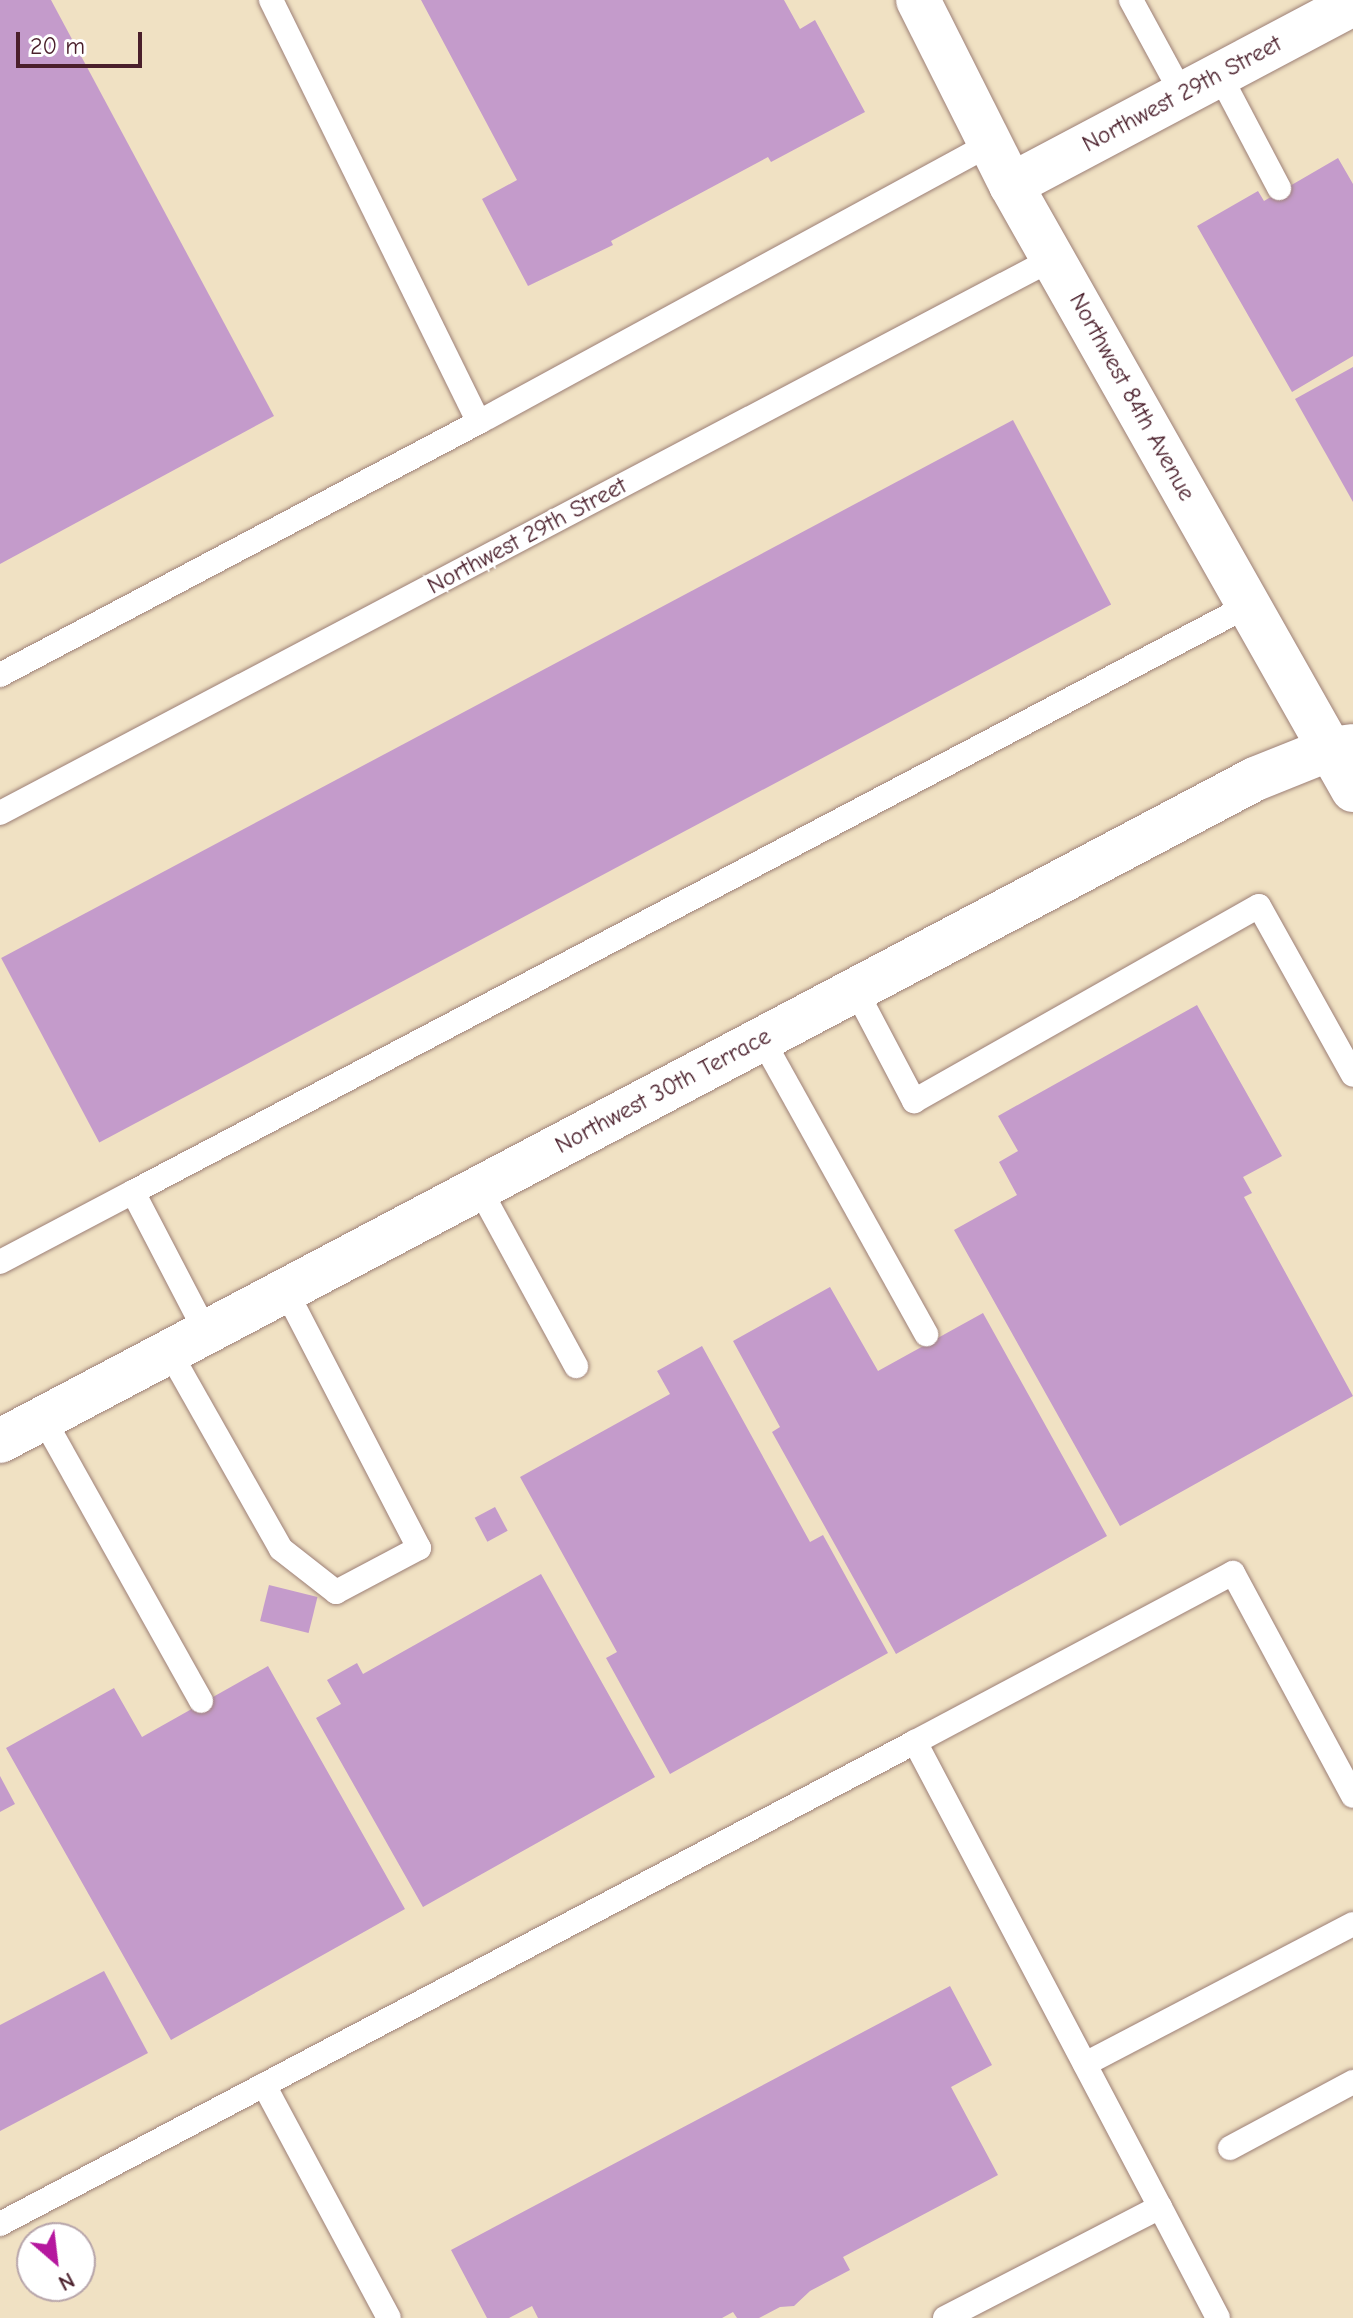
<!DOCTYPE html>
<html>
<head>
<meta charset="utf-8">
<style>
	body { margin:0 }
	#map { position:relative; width:1353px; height:2318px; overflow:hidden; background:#f0e1c3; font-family:"Comic Neue",sans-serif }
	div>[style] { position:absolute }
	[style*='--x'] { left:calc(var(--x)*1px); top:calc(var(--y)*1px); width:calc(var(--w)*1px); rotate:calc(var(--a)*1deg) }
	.building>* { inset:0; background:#c49bcb; transform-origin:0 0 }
	.roads { filter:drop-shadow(0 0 2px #9d8077) drop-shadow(0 0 2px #9d8077) }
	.service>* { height:24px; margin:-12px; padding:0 12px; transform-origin:12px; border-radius:12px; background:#fff }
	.minor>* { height:44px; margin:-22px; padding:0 22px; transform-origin:22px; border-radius:22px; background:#fff }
	.tertiary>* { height:44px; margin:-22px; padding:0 22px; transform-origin:22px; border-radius:22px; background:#fff }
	span { translate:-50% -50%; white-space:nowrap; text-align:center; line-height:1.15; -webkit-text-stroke:6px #fff; paint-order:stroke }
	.street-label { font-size:24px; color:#4a1f2b }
	.north { position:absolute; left:16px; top:2222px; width:80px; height:80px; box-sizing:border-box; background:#fff; border:2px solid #b7a5aa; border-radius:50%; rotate:152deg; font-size:22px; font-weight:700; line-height:32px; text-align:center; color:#4a1f2b }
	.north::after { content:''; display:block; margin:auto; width:28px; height:36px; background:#b5179e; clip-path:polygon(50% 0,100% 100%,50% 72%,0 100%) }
	.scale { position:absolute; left:16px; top:32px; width:126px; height:36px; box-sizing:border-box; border:4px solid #4a1f2b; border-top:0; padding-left:10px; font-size:24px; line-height:28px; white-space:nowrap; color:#4a1f2b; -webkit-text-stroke:6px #fff; paint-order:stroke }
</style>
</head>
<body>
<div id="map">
	<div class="building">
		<div style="clip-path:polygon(0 0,51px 0,274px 416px,0 564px)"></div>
		<div style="clip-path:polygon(421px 0,784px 0,800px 29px,815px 20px,865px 112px,771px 162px,768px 157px,611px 241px,613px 245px,528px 286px,482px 199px,517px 180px)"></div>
		<div style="clip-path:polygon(1338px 158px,1353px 184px,1353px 356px,1292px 392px,1197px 226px,1258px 191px,1264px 201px)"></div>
		<div style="clip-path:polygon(1353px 367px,1353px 502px,1295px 399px)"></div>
		<div style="left:1013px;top:420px;width:209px;height:1146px;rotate:62deg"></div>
		<div style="clip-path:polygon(1197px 1005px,1282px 1156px,1243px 1177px,1252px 1193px,1244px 1197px,1353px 1396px,1120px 1526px,954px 1230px,1017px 1195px,999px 1162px,1018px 1151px,998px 1116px)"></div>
		<div style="clip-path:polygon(830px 1287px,878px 1371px,983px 1313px,1107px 1536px,896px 1654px,772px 1432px,780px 1427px,733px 1341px)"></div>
		<div style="clip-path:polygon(702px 1346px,810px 1542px,823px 1535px,888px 1653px,670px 1774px,606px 1658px,617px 1652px,520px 1477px,670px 1394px,657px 1371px)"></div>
		<div style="left:495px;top:1507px;width:27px;height:23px;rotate:62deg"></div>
		<div style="clip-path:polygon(541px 1574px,655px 1777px,423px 1907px,316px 1718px,341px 1704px,327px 1680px,357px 1663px,363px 1674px)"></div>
		<div style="left:269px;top:1585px;width:50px;height:37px;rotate:14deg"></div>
		<div style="clip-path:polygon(268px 1666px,405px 1909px,171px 2040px,6px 1748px,114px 1688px,142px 1737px)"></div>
		<div style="clip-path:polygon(0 1776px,15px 1804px,0 1812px)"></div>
		<div style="clip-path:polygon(104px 1971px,148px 2053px,0 2131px,0 2025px)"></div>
		<div style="clip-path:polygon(950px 1986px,992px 2065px,951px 2087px,998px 2175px,843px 2257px,850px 2270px,810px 2291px,794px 2306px,780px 2307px,759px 2318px,737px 2318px,733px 2312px,722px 2318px,538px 2318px,532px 2306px,509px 2318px,487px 2318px,451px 2250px)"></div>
	</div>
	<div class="roads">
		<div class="service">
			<div style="--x:271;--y:0;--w:470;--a:63.8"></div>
			<div style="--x:1131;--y:0;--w:107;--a:61.5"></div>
			<div style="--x:1219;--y:74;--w:129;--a:62.2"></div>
			<div style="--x:0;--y:675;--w:542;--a:-27.84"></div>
			<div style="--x:479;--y:422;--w:582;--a:-28.55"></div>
			<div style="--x:0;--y:813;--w:1191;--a:-27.77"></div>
			<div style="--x:855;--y:989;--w:127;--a:62.2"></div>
			<div style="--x:914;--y:1101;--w:396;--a:-29.5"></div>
			<div style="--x:1259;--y:906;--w:193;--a:60.9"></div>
			<div style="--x:762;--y:1039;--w:338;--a:60.9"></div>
			<div style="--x:479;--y:1188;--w:203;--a:61.4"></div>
			<div style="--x:133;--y:1192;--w:1261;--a:-27.74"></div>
			<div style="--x:0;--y:1262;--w:150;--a:-27.8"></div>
			<div style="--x:133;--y:1192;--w:158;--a:62.5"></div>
			<div style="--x:169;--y:1351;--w:227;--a:60.5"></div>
			<div style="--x:281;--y:1549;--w:70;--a:38"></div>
			<div style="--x:336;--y:1592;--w:94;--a:-27.9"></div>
			<div style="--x:419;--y:1548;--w:291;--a:-117.4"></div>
			<div style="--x:43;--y:1418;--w:324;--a:60.8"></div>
			<div style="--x:1085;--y:2064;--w:302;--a:-27.6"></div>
			<div style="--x:264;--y:2085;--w:264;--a:61.8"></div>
			<div style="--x:1230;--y:2148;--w:140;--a:-28.2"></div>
			<div style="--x:1160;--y:2207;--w:125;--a:62.4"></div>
			<div style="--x:0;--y:2224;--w:1034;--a:-27.78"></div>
			<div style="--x:945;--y:2318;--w:242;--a:-27.3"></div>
			<div style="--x:1160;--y:2207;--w:526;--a:-117.78"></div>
			<div style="--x:915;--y:1742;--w:360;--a:-28"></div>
			<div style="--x:1233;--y:1573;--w:253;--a:61.7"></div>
		</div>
		<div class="minor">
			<div style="--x:918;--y:0;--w:207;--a:63.3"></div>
			<div style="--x:1011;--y:185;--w:695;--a:60.52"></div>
			<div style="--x:1011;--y:185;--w:387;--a:-27.9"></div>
		</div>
		<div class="tertiary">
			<div style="--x:0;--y:1441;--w:1419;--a:-27.81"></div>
			<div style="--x:1255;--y:779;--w:81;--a:-21.8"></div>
			<div style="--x:1330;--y:749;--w:23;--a:-7"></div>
		</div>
	</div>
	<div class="street-label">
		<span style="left:1182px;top:94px;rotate:-28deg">Northwest 29th Street</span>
		<span style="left:1132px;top:397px;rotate:61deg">Northwest 84th Avenue</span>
		<span style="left:527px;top:536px;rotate:-28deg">Northwest 29th Street</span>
		<span style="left:663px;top:1091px;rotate:-28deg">Northwest 30th Terrace</span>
	</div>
	<div class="north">N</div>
	<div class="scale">20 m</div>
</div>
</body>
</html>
